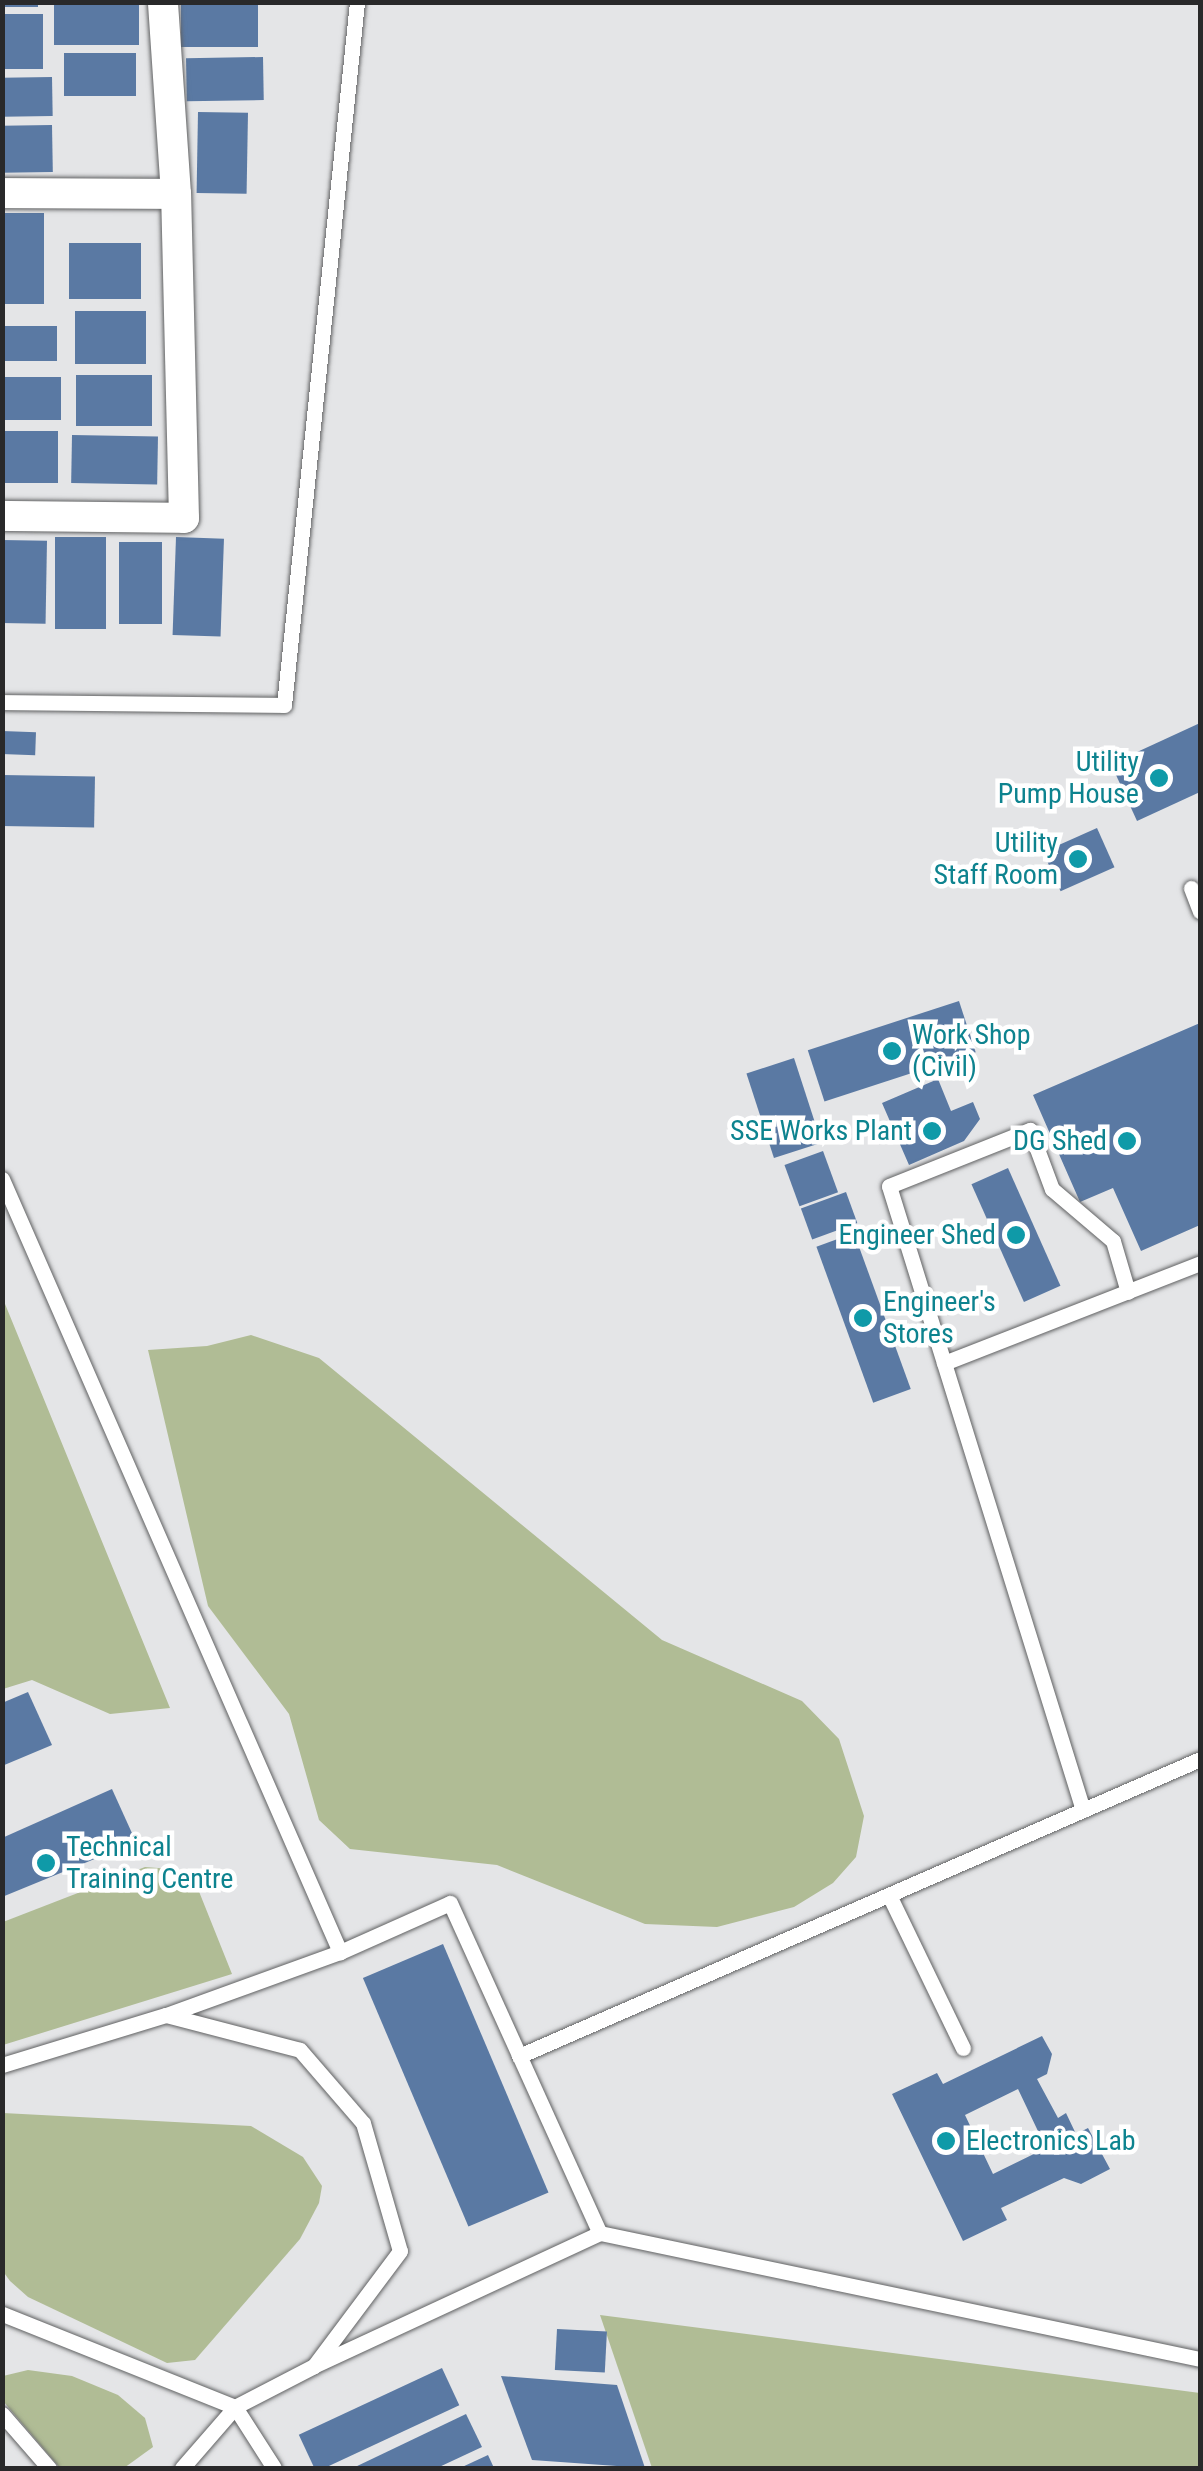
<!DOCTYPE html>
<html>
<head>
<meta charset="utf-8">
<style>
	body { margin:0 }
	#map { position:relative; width:1203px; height:2471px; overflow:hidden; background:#e4e5e7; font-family:"Roboto Condensed",sans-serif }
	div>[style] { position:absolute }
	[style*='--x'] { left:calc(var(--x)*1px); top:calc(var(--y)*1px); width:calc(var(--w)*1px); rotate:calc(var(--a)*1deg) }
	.green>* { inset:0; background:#b0bc95 }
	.building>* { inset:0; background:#5a79a3; transform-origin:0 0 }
	.roads { filter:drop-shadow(0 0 2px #606162) drop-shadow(0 0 2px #606162) }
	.lane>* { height:15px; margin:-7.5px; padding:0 7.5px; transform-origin:7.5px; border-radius:7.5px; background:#fff }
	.street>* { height:30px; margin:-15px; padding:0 15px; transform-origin:15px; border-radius:15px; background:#fff }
	.dots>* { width:28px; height:28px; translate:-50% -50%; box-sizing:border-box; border:5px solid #fff; border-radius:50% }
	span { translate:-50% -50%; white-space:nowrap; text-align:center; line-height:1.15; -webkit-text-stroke:9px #fff; paint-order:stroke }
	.culture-label { font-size:28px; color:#0d838f }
	.right { translate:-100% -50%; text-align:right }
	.left { translate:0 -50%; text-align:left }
	.frame { position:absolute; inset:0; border:5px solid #29292a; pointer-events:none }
</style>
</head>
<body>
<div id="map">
	<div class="green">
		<div style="clip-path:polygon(2px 1299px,3px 1299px,170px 1708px,110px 1714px,32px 1680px,3px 1689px)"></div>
		<div style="clip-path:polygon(251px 1335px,319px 1358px,662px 1640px,802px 1701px,839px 1739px,864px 1816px,856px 1857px,833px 1883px,794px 1907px,717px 1927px,645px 1924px,497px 1865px,350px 1849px,319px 1820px,289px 1714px,208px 1606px,148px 1350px,207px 1346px)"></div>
		<div style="clip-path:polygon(145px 1867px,171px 1869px,198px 1889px,232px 1974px,3px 2045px,3px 1922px)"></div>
		<div style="clip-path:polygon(3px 2113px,251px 2126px,303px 2157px,322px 2186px,319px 2203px,300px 2239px,195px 2360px,167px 2363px,28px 2297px,10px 2281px,2px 2270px)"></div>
		<div style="clip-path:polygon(600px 2315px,1200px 2393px,1200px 2468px,652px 2468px)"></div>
		<div style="clip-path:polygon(28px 2370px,72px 2376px,118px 2395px,145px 2418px,153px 2447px,124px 2468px,60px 2468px,3px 2401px,3px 2376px)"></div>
	</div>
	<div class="building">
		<div style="left:2px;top:2px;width:36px;height:5px"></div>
		<div style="left:54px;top:2px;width:85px;height:43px"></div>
		<div style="left:181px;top:2px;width:77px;height:45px"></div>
		<div style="left:43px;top:14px;width:55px;height:41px;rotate:90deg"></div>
		<div style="left:64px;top:53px;width:72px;height:43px"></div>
		<div style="left:263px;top:57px;width:43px;height:77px;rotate:89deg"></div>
		<div style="left:52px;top:77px;width:39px;height:50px;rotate:89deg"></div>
		<div style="left:198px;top:112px;width:50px;height:81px;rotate:1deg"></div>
		<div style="left:52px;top:125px;width:47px;height:50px;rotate:89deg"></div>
		<div style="left:2px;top:213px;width:42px;height:91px"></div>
		<div style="left:69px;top:243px;width:72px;height:56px"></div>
		<div style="left:75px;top:311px;width:71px;height:53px"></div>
		<div style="left:2px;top:326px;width:55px;height:35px"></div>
		<div style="left:76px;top:375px;width:76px;height:51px"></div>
		<div style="left:2px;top:377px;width:59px;height:43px"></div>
		<div style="left:2px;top:431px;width:56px;height:52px"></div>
		<div style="left:72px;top:435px;width:86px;height:48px;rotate:1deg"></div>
		<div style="left:55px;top:537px;width:51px;height:92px"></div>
		<div style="left:176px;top:537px;width:48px;height:98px;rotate:2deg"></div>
		<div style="left:2px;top:540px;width:45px;height:83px;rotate:1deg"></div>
		<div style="left:119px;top:542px;width:43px;height:82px"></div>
		<div style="clip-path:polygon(1200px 723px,1200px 792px,1137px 821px,1111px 764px)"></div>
		<div style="left:2px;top:731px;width:34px;height:23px;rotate:2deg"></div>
		<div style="left:2px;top:775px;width:93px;height:51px;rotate:1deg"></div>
		<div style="left:1097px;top:828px;width:43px;height:59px;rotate:66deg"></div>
		<div style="left:959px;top:1001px;width:54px;height:159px;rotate:72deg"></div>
		<div style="clip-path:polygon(1200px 1023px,1200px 1225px,1141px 1251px,1113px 1188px,1080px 1202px,1033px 1095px)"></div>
		<div style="left:794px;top:1058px;width:89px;height:50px;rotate:72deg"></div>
		<div style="clip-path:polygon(938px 1079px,951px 1111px,973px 1102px,980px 1119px,964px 1141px,909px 1165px,882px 1103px)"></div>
		<div style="left:823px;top:1151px;width:44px;height:41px;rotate:70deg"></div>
		<div style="left:1008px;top:1168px;width:129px;height:40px;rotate:66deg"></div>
		<div style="left:846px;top:1192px;width:33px;height:48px;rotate:70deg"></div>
		<div style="left:854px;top:1233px;width:166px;height:40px;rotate:70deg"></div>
		<div style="clip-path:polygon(28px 1692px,52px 1745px,2px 1766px,2px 1703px)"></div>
		<div style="clip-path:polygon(112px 1789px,136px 1842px,2px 1897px,2px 1838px)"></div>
		<div style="left:443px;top:1944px;width:270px;height:87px;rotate:67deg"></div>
		<div style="clip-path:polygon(evenodd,1042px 2036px,1052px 2054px,1047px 2074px,1037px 2079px,1058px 2118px,1066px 2113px,1076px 2134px,1088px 2128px,1110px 2169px,1081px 2184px,1064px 2178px,1001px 2208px,1007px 2220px,963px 2241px,892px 2094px,937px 2073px,943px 2084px,1042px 2036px,1018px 2089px,1046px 2148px,993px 2174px,965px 2115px,1018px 2089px)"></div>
		<div style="left:557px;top:2329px;width:50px;height:41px;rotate:3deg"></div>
		<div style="left:442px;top:2368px;width:41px;height:158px;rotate:65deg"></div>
		<div style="clip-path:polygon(501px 2376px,617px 2385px,645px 2468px,532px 2460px)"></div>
		<div style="clip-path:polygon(466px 2414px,482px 2447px,437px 2468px,353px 2468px)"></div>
		<div style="clip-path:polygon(488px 2455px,494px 2468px,460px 2468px)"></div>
	</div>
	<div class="roads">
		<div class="lane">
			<div style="--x:2;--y:702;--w:282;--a:0.6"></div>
			<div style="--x:284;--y:705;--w:707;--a:-84.07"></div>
			<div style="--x:1191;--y:888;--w:25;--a:69"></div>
			<div style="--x:2;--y:1179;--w:844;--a:66.38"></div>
			<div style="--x:944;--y:1363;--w:275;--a:-21.3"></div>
			<div style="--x:1083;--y:1810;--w:653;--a:-107.27"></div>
			<div style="--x:889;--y:1186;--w:152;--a:-21.7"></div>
			<div style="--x:1030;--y:1130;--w:63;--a:69.6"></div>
			<div style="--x:1052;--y:1189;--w:80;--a:40.4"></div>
			<div style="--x:1113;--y:1241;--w:53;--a:73.6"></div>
			<div style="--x:889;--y:1895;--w:170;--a:64.2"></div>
			<div style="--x:166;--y:2015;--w:185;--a:-19.9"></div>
			<div style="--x:340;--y:1952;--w:120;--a:-24"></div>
			<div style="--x:450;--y:1903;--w:362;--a:65.6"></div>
			<div style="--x:600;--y:2233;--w:313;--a:155.1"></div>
			<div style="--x:519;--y:2056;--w:743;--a:-23.56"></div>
			<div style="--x:2;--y:2065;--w:171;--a:-17"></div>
			<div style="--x:166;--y:2015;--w:138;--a:14.6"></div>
			<div style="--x:300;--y:2050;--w:96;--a:49.2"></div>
			<div style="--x:363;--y:2123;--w:133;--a:73.9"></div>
			<div style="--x:400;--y:2251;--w:144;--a:126.8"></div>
			<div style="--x:314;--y:2366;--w:89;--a:152.6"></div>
			<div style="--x:235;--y:2407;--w:251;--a:-158.2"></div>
			<div style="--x:600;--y:2233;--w:613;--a:11.86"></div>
			<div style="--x:2;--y:2414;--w:72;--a:49"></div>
			<div style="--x:182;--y:2468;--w:81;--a:-49"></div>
			<div style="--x:235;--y:2407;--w:72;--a:57.4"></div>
		</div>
		<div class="street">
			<div style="--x:2;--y:193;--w:174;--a:0.3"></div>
			<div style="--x:2;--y:516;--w:182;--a:0.6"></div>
			<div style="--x:184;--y:518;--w:324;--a:-91.4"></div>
			<div style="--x:176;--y:194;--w:192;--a:-93.9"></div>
		</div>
	</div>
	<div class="dots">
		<div style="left:1159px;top:778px;background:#0f9aa8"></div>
		<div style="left:1078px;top:859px;background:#0f9aa8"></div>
		<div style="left:892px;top:1051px;background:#0f9aa8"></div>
		<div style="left:932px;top:1131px;background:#0f9aa8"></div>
		<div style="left:1127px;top:1141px;background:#0f9aa8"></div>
		<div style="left:1016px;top:1235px;background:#0f9aa8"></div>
		<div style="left:863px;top:1318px;background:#0f9aa8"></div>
		<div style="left:46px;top:1863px;background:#0f9aa8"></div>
		<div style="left:946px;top:2141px;background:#0f9aa8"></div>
	</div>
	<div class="culture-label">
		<span class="right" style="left:1139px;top:778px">Utility<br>Pump House</span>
		<span class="right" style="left:1058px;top:859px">Utility<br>Staff Room</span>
		<span class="left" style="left:912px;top:1051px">Work Shop<br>(Civil)</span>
		<span class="right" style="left:912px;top:1131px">SSE Works Plant</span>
		<span class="right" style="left:1107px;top:1141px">DG Shed</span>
		<span class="right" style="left:996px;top:1235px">Engineer Shed</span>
		<span class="left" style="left:883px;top:1318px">Engineer's<br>Stores</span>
		<span class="left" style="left:66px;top:1863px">Technical<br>Training Centre</span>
		<span class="left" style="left:966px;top:2141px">Electronics Lab</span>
	</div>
	<div class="frame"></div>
</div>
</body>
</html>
